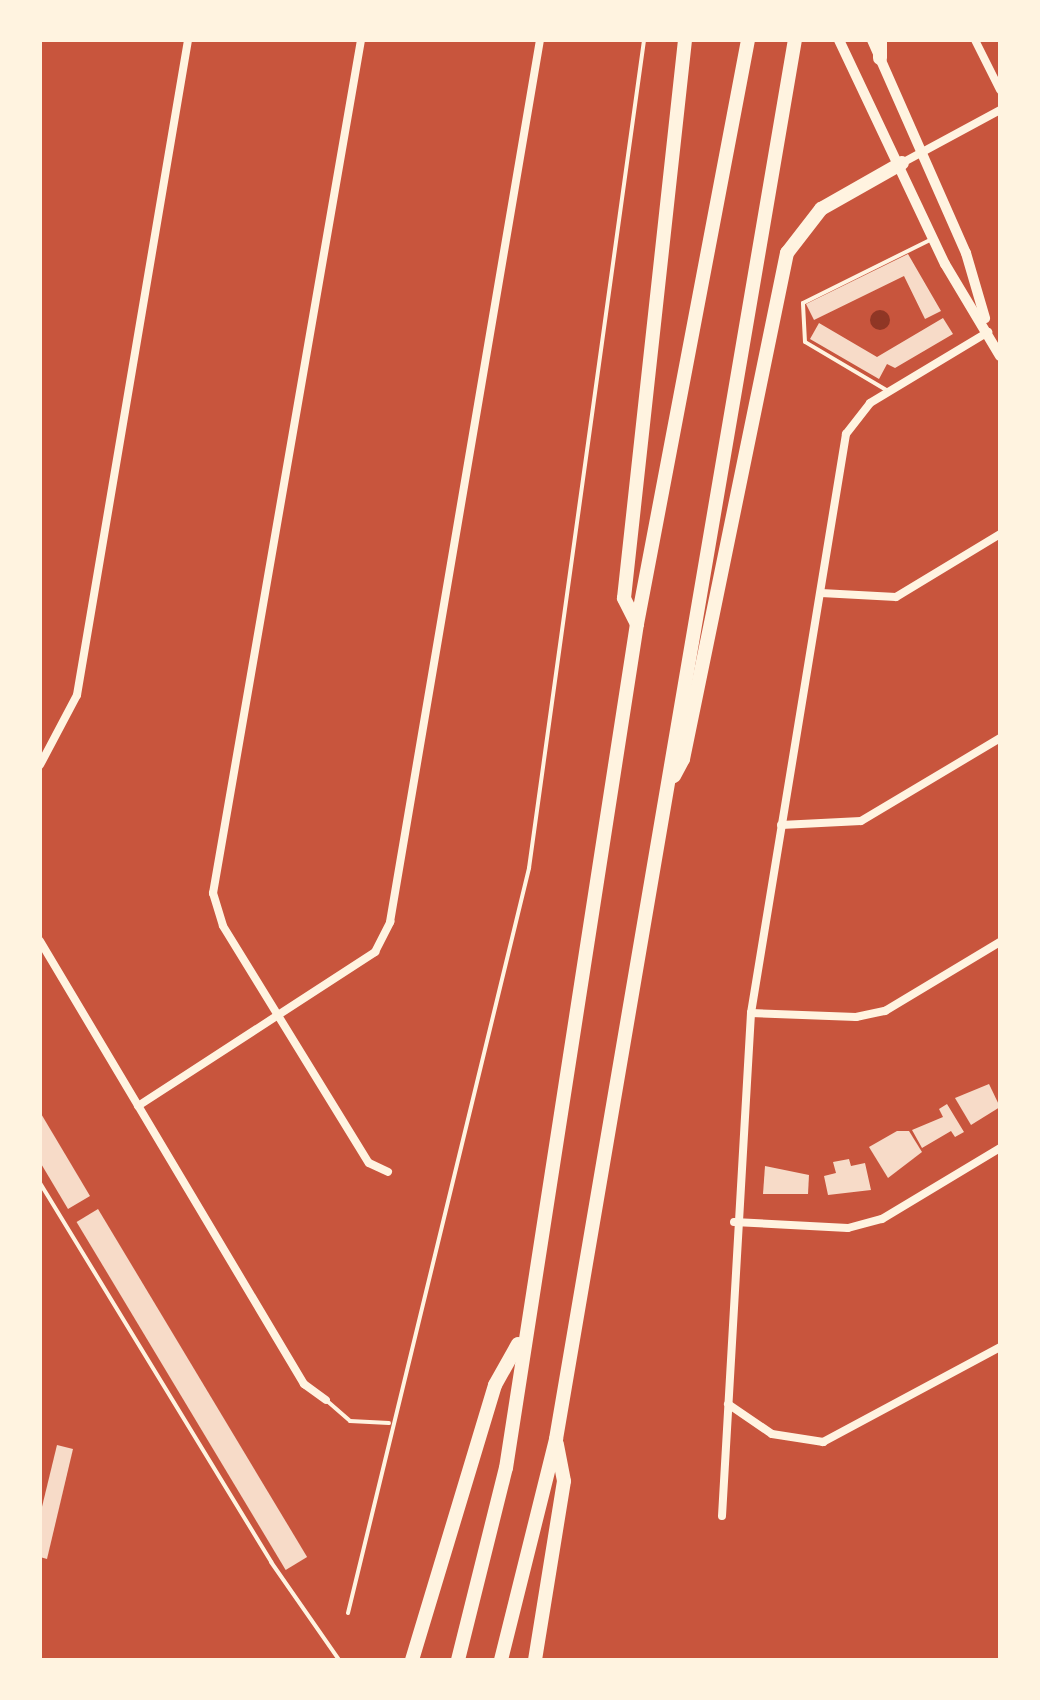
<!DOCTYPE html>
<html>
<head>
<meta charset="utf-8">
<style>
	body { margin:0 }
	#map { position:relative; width:1040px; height:1700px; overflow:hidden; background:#c8553d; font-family:Inter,sans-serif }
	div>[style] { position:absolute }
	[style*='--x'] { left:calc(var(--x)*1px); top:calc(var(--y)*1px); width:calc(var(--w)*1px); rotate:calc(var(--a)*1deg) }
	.water>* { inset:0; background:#8f3625 }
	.round { border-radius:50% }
	.building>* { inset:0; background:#f7dbc8; transform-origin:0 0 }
	.service>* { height:4px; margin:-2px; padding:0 2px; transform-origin:2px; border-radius:2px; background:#fff3e0 }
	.minor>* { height:8px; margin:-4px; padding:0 4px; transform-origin:4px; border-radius:4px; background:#fff3e0 }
	.tertiary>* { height:10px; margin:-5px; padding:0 5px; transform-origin:5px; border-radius:5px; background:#fff3e0 }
	.motorway>* { height:14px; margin:-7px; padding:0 7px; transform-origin:7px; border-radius:7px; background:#fff3e0 }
	span { translate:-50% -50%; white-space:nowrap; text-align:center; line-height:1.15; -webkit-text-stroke:8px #fff3e0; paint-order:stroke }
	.frame { position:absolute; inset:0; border:42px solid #fff3e0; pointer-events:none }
</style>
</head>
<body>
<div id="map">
	<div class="water">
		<div class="round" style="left:870px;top:310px;width:20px;height:20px"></div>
	</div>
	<div class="building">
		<div style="clip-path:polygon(908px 254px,941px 311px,925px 319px,904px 276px,814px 320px,806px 304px)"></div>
		<div style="clip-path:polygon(943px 318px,953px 334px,895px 368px,887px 364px,879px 379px,810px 339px,819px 323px,877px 357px)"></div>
		<div style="clip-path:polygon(989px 1084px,1000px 1107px,971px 1125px,955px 1098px)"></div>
		<div style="clip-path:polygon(947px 1104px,964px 1132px,955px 1137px,951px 1131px,922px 1148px,912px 1130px,943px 1117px,939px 1109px)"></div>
		<div style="clip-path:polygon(40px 1112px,90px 1196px,68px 1209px,40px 1162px)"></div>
		<div style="clip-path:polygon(897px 1131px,909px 1131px,922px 1152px,888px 1178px,869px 1147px)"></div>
		<div style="clip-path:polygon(849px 1159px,851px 1166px,865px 1163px,871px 1190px,828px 1195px,824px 1176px,836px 1173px,833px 1162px)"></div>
		<div style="clip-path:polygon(765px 1166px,809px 1175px,808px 1194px,763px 1194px)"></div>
		<div style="left:98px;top:1209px;width:406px;height:25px;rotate:59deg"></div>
		<div style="clip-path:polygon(57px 1445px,73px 1449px,47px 1559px,40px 1557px,40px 1515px)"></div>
	</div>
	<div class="service">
		<div style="--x:888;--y:391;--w:96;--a:-149.4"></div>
		<div style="--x:805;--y:342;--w:39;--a:-93"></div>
		<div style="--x:803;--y:303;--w:144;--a:-26.4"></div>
		<div style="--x:40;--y:1183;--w:444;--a:58.6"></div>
		<div style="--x:271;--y:1562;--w:119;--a:55.2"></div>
		<div style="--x:326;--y:1400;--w:32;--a:41"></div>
		<div style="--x:350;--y:1421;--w:39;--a:3"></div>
		<div style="--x:348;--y:1613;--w:767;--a:-76.34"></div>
		<div style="--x:529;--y:868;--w:836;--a:-82.09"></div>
	</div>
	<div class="minor">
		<div style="--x:361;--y:40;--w:866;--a:99.84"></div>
		<div style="--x:213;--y:893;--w:34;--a:73"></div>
		<div style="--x:223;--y:926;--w:278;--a:58.4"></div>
		<div style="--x:369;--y:1163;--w:21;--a:25"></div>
		<div style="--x:975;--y:40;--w:56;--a:63.4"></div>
		<div style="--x:902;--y:163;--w:111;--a:-28.4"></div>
		<div style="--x:821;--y:593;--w:75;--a:3.1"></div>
		<div style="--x:896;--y:597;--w:122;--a:-31.2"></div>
		<div style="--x:40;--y:765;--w:79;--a:-62.1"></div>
		<div style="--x:77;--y:695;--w:664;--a:-80.38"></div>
		<div style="--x:781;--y:825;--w:80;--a:-2.9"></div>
		<div style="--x:861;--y:821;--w:162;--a:-30.8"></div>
		<div style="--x:40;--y:941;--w:516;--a:59.21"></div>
		<div style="--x:304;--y:1384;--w:27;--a:36"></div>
		<div style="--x:751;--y:1013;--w:105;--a:2.2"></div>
		<div style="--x:856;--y:1017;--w:30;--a:-12"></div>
		<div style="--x:885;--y:1011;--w:134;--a:-31"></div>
		<div style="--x:138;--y:1106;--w:283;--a:-33"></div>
		<div style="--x:375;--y:952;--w:34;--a:-63"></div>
		<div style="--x:390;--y:922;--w:895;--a:-80.35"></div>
		<div style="--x:734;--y:1222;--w:114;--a:3"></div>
		<div style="--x:848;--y:1228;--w:35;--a:-15"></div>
		<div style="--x:882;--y:1219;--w:138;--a:-31"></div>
		<div style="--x:728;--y:1404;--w:53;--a:34.3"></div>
		<div style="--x:772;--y:1434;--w:52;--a:8.9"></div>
		<div style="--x:823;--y:1442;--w:201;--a:-28.2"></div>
		<div style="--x:722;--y:1516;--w:504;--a:-86.7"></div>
		<div style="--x:751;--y:1013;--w:587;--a:-80.68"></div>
		<div style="--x:846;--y:434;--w:39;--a:-52"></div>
		<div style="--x:870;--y:403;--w:138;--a:-31"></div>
	</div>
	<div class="tertiary">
		<div style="--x:839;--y:40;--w:248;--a:64.7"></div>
		<div style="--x:945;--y:264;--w:107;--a:59.1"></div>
		<div style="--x:872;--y:40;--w:233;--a:66.2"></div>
		<div style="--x:966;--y:253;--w:68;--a:73.7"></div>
	</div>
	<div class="motorway">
		<div style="--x:880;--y:40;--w:18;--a:90"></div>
		<div style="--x:637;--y:624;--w:29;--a:-117"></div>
		<div style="--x:624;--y:598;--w:561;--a:-83.76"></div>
		<div style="--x:674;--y:776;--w:19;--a:-62"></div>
		<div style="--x:683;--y:759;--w:517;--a:-78.39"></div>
		<div style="--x:787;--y:253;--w:56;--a:-52.3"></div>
		<div style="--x:821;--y:209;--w:93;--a:-29.6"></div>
		<div style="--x:412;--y:1660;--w:287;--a:-73.2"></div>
		<div style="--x:495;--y:1385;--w:47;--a:-60.7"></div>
		<div style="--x:458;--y:1660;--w:198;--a:-76"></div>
		<div style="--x:506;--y:1468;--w:854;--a:-81.18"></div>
		<div style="--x:637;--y:624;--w:594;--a:-79.24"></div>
		<div style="--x:501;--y:1660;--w:228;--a:-76"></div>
		<div style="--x:556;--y:1439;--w:1419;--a:-80.31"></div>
		<div style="--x:535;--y:1660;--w:181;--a:-80.8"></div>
		<div style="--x:564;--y:1481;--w:38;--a:-101"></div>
	</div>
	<div class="frame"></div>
</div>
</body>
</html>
